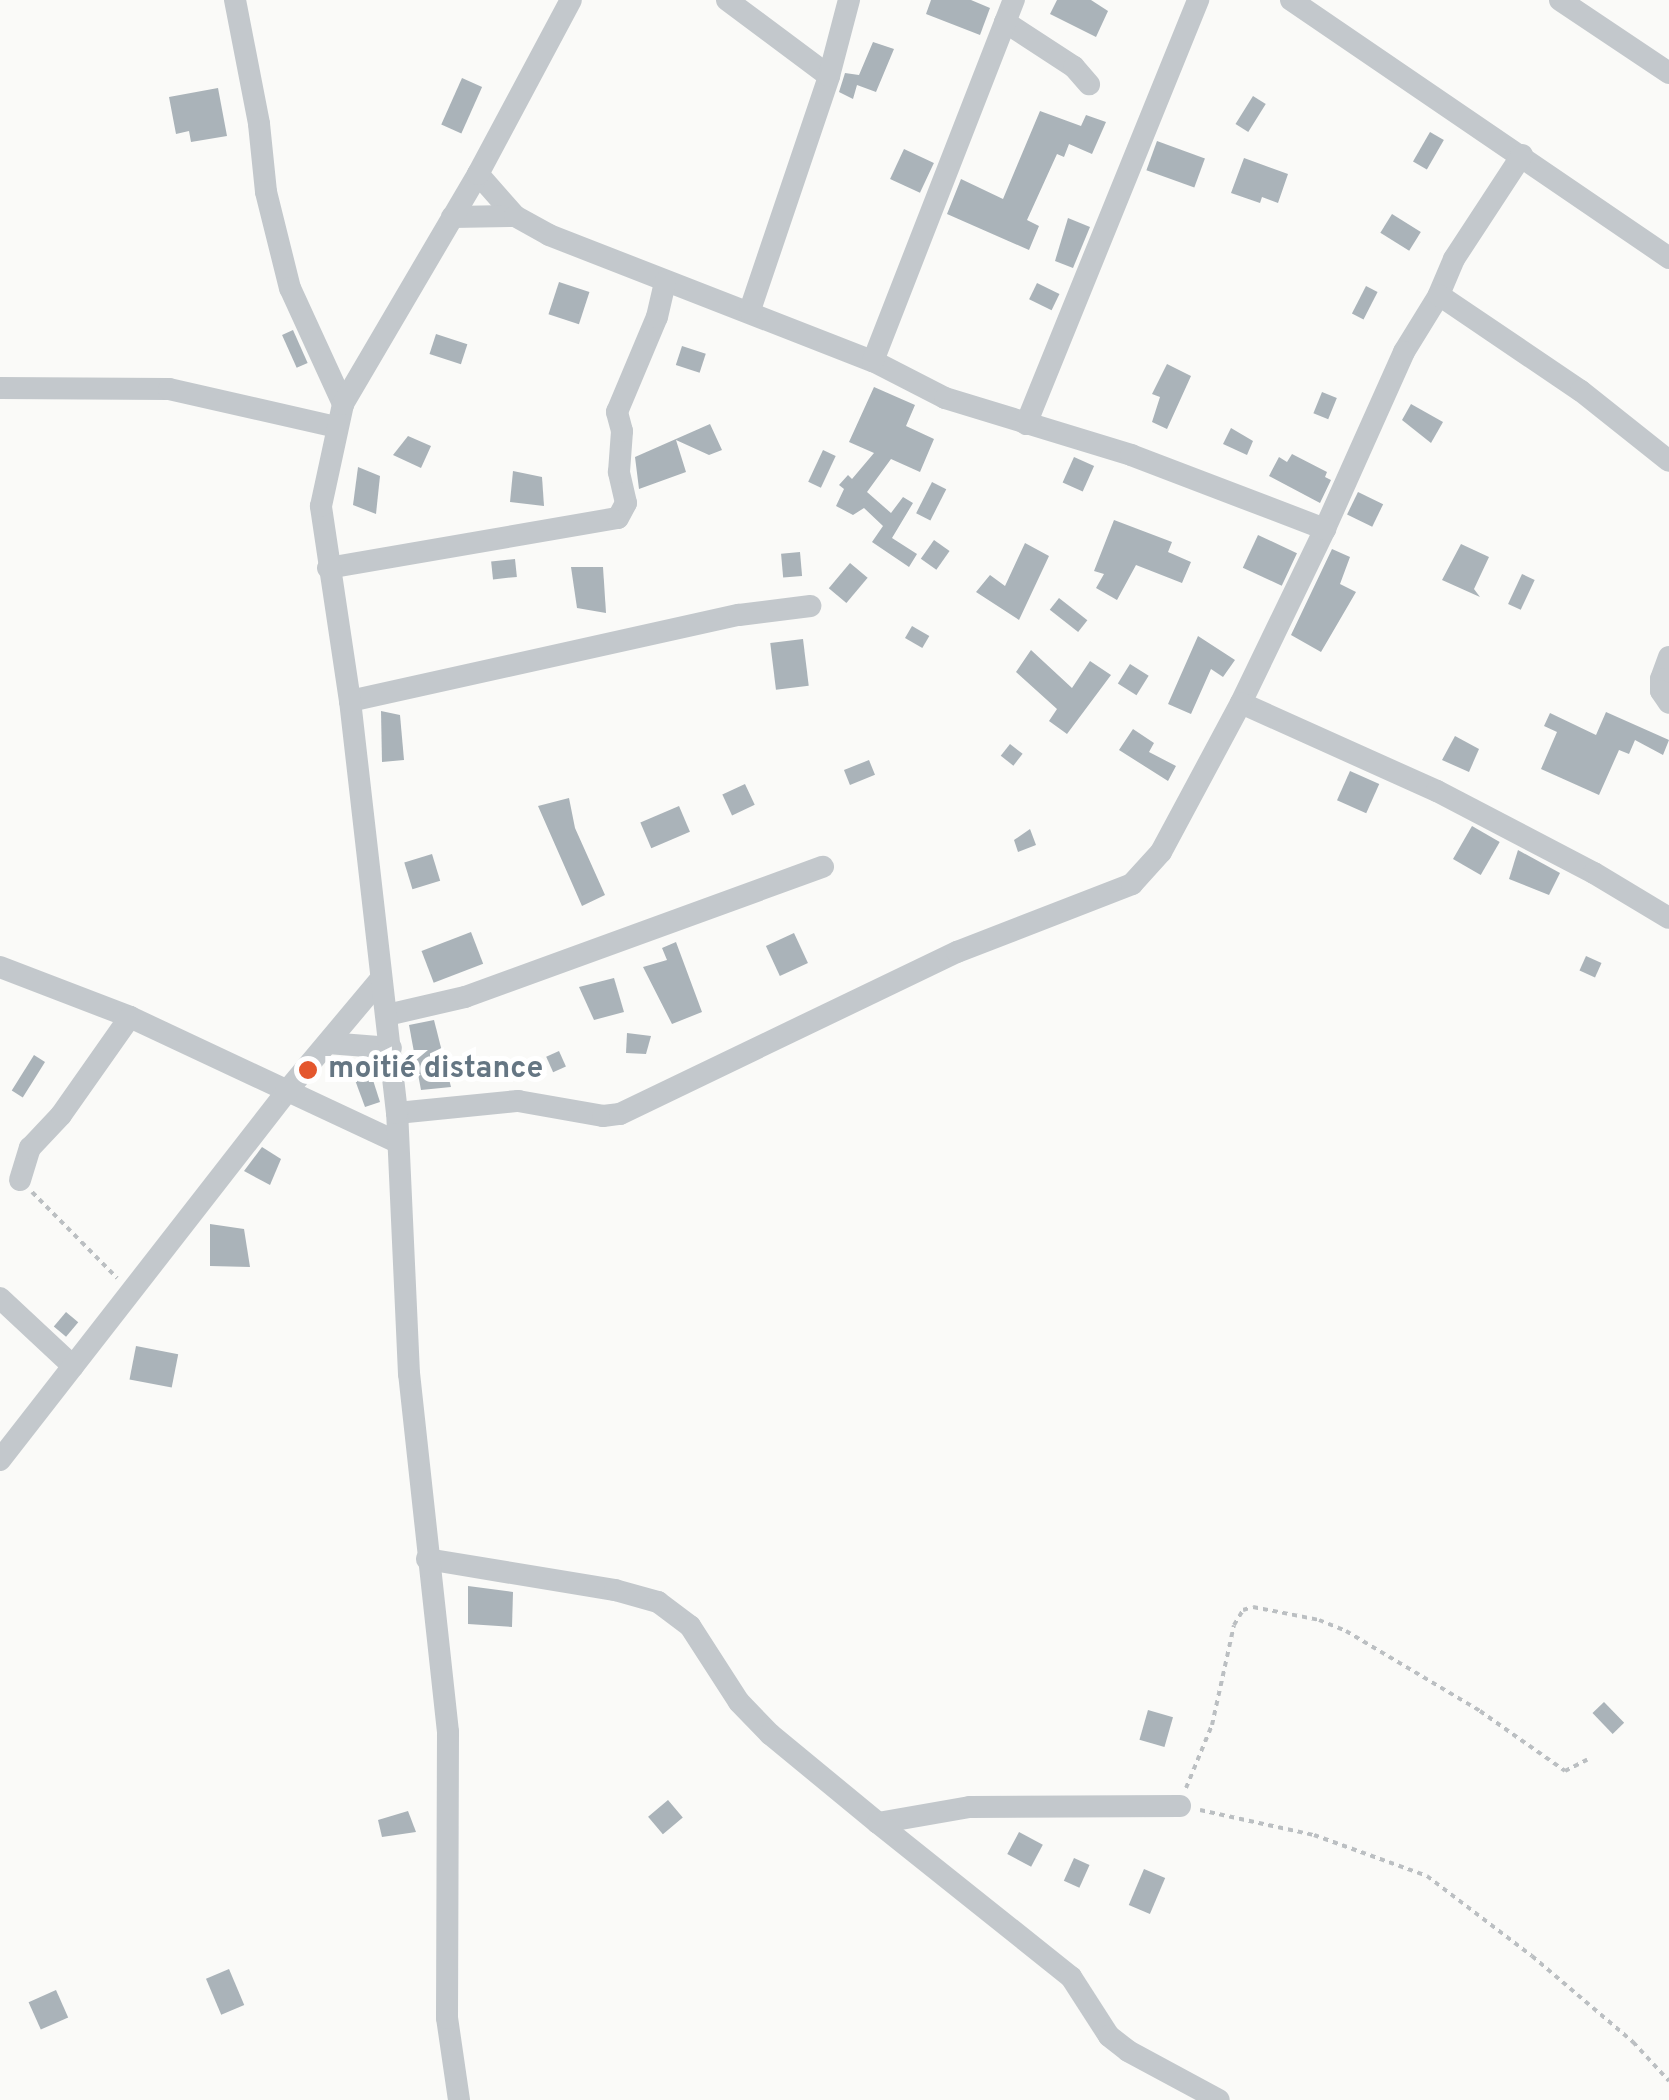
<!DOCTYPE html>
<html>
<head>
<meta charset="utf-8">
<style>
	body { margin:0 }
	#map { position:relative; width:1669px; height:2100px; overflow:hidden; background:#fafaf8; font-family:Overpass,sans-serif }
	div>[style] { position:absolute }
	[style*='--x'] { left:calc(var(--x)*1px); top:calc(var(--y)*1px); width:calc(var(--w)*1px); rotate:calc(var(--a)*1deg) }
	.building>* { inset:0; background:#aab3b9; transform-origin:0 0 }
	.path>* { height:4px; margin-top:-2px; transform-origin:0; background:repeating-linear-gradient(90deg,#bbbfc2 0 5px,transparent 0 10px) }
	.minor>* { height:22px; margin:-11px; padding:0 11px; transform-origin:11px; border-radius:11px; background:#c3c8cc }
	.dots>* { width:28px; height:28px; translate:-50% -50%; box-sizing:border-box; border:5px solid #fff; border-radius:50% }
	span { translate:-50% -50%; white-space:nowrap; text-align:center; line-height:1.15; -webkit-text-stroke:10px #fff; paint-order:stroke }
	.poi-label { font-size:30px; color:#657683; font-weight:700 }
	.left { translate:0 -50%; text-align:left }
</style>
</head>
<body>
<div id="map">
	<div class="building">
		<div style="clip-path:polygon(931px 0,971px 0,990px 8px,980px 35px,926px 14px)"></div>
		<div style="clip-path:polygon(1057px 0,1091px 0,1108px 11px,1096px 37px,1050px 14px)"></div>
		<div style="clip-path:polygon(873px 42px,894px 49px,876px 92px,857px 85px,853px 99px,839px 92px,845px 73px,859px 75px)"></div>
		<div style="left:462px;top:78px;width:22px;height:51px;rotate:24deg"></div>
		<div style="clip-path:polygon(218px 88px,227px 136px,191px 142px,189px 131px,176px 134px,169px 97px)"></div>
		<div style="left:1253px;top:96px;width:15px;height:33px;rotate:32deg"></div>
		<div style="clip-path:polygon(1040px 111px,1081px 126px,1086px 115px,1106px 122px,1092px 154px,1069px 144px,1064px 157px,1057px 154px,1027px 220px,1039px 226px,1029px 250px,947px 214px,961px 179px,1003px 199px)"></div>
		<div style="left:1430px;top:132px;width:16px;height:34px;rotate:30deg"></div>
		<div style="left:1157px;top:141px;width:51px;height:31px;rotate:20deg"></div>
		<div style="left:904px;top:149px;width:33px;height:33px;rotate:25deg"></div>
		<div style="clip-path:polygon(1244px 158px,1288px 174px,1278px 203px,1262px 197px,1260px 203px,1231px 193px)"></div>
		<div style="left:1392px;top:214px;width:34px;height:22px;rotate:32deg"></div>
		<div style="clip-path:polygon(1068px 218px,1090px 227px,1073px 268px,1055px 261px)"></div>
		<div style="left:559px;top:282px;width:32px;height:34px;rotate:18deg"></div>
		<div style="left:1037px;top:283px;width:25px;height:18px;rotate:26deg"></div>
		<div style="left:1366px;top:286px;width:13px;height:31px;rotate:27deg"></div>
		<div style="left:293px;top:330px;width:36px;height:12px;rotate:66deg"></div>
		<div style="left:436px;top:334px;width:33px;height:21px;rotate:18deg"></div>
		<div style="left:682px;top:346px;width:25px;height:20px;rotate:18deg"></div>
		<div style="clip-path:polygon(1167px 364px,1191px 376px,1167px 429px,1152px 422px,1160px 397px,1152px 394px)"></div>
		<div style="clip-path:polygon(874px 387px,915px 405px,906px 426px,934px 439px,920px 472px,891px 459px,867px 492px,891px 513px,903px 497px,913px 503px,892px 538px,917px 554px,909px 567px,872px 542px,883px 526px,864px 508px,853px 515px,836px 506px,844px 489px,839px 485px,848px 475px,852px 479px,874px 453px,849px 442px)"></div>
		<div style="left:1322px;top:392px;width:16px;height:23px;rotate:22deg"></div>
		<div style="clip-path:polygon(1411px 404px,1443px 422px,1431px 443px,1402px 420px)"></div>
		<div style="clip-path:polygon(710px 424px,722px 450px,709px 455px,676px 440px,686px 472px,639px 489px,635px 457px)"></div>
		<div style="clip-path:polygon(1231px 428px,1253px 441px,1247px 455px,1223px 444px)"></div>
		<div style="clip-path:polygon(408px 436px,431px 446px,421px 468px,393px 455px)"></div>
		<div style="left:823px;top:450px;width:14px;height:35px;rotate:25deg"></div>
		<div style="clip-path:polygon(1292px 454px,1327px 472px,1325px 477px,1331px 480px,1320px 503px,1269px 476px,1279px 457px,1287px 462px)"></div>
		<div style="left:1074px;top:457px;width:22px;height:28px;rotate:24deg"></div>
		<div style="clip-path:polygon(358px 467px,380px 476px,376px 514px,353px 505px)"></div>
		<div style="clip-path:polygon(513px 471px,542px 477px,544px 506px,510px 502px)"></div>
		<div style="left:932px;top:482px;width:16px;height:35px;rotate:27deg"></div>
		<div style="left:1358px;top:492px;width:28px;height:25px;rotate:26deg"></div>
		<div style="clip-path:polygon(1114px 520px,1172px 542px,1168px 552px,1191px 562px,1182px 583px,1136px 565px,1117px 600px,1096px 588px,1104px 574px,1094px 571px)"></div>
		<div style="left:1258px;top:535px;width:43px;height:36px;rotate:25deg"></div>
		<div style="left:934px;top:540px;width:19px;height:23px;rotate:35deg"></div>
		<div style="clip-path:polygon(1025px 543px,1049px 556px,1019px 620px,976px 592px,990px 575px,1005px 586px)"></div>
		<div style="clip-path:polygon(1461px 544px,1489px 557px,1474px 589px,1480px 597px,1442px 580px)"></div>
		<div style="clip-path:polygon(1332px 549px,1350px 557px,1340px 584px,1356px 592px,1321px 652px,1291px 635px)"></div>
		<div style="left:800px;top:552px;width:24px;height:19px;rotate:85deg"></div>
		<div style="left:515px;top:559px;width:18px;height:24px;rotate:84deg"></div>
		<div style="left:850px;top:563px;width:23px;height:33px;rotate:40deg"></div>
		<div style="clip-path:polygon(571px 567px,603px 567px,606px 613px,577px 608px)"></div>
		<div style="left:1522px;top:574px;width:14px;height:33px;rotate:25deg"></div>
		<div style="left:1059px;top:598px;width:36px;height:15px;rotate:38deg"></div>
		<div style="left:912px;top:626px;width:20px;height:14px;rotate:30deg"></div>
		<div style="clip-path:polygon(1198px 636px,1235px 660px,1223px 677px,1211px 669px,1191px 714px,1168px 704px)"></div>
		<div style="left:803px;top:639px;width:47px;height:33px;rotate:83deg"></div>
		<div style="clip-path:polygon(1031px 650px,1072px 688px,1090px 661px,1111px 675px,1067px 734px,1049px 721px,1057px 709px,1016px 672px)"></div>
		<div style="left:1130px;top:664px;width:22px;height:23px;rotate:32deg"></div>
		<div style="clip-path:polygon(381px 711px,400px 715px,404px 760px,382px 762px)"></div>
		<div style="clip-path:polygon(1606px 712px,1669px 740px,1663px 755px,1635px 740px,1629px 754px,1619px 750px,1599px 795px,1541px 769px,1557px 732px,1544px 726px,1550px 713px,1596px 735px)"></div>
		<div style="clip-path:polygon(1133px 729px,1154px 743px,1149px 752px,1176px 766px,1168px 781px,1119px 750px)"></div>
		<div style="clip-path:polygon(1455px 736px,1479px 749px,1469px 772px,1442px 760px)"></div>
		<div style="left:1010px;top:744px;width:16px;height:15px;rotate:38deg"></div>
		<div style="left:869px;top:760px;width:16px;height:27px;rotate:68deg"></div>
		<div style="left:1350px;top:771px;width:32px;height:32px;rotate:24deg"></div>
		<div style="left:745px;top:784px;width:23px;height:25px;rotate:65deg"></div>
		<div style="clip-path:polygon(569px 798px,575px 828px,605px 895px,582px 906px,538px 806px)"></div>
		<div style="left:679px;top:806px;width:28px;height:42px;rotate:67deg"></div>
		<div style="left:1472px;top:826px;width:32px;height:38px;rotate:30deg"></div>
		<div style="clip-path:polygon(1030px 829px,1036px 845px,1018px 852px,1014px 840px)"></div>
		<div style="clip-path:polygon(1518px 850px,1560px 873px,1549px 895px,1509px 879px)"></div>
		<div style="left:432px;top:854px;width:28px;height:29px;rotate:73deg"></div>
		<div style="left:471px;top:932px;width:34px;height:53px;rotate:69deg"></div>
		<div style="left:794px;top:933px;width:33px;height:31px;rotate:65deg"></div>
		<div style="clip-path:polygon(676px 942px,702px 1012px,672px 1024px,643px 967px,667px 960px,662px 948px)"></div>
		<div style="left:1586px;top:956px;width:17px;height:16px;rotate:24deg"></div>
		<div style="clip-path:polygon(614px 978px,624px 1012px,594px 1020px,579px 987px)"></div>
		<div style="clip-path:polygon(434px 1020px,451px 1087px,421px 1090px,409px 1025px)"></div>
		<div style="clip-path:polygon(627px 1033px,651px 1036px,646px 1054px,626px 1053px)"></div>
		<div style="left:559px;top:1051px;width:17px;height:14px;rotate:66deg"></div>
		<div style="left:34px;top:1055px;width:13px;height:42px;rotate:32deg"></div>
		<div style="clip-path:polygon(372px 1077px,380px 1102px,365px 1107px,355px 1080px)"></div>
		<div style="clip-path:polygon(262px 1147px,281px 1159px,270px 1185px,244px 1171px)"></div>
		<div style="clip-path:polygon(210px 1224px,244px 1229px,250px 1267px,210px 1266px)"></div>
		<div style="left:66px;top:1312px;width:16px;height:19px;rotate:40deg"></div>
		<div style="left:136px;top:1346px;width:43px;height:34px;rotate:11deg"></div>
		<div style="clip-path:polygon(468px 1586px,513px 1592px,512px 1627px,468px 1624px)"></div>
		<div style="left:1604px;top:1702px;width:29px;height:16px;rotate:46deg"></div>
		<div style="left:1148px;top:1710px;width:26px;height:31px;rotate:16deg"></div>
		<div style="left:668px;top:1800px;width:23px;height:26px;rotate:50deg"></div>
		<div style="clip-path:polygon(408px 1811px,416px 1832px,382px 1837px,378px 1820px)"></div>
		<div style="left:1019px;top:1832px;width:27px;height:25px;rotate:28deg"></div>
		<div style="left:1074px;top:1858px;width:17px;height:25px;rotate:24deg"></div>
		<div style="left:1144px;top:1869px;width:23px;height:39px;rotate:23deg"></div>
		<div style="left:229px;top:1969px;width:39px;height:25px;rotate:67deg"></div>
		<div style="left:56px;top:1990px;width:30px;height:30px;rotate:66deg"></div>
	</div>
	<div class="path">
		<div style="--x:32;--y:1192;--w:121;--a:45.3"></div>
		<div style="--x:1186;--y:1788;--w:68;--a:-67.6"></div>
		<div style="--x:1212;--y:1725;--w:102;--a:-77.6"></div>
		<div style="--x:1234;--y:1625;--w:17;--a:-59"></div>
		<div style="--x:1243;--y:1610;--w:10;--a:-17"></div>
		<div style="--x:1253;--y:1607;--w:67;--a:11.1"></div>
		<div style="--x:1319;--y:1620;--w:29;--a:22"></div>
		<div style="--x:1346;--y:1631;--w:156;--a:30.8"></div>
		<div style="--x:1480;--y:1711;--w:104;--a:35.2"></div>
		<div style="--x:1565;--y:1771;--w:25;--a:-27"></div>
		<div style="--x:1200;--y:1810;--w:117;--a:12.4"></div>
		<div style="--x:1314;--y:1835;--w:120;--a:19.9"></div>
		<div style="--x:1427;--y:1876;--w:132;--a:37.3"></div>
		<div style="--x:1532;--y:1956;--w:133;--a:40.4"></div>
		<div style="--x:1633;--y:2042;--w:53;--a:47.3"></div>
	</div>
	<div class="minor">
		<div style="--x:235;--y:0;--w:126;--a:79"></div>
		<div style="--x:259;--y:124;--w:68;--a:84.1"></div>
		<div style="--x:266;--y:192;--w:99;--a:76"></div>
		<div style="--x:290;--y:288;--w:128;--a:65.4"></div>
		<div style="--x:727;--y:0;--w:127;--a:36.7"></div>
		<div style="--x:1291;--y:0;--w:458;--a:34.3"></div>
		<div style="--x:1560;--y:0;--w:131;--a:33.8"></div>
		<div style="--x:1005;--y:22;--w:82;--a:33.1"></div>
		<div style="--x:1074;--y:67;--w:23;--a:49"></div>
		<div style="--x:1522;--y:155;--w:124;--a:123.2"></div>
		<div style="--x:1454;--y:259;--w:39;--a:113"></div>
		<div style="--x:1439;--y:295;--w:67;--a:121.6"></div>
		<div style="--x:1404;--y:352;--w:194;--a:114.1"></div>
		<div style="--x:1325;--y:529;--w:193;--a:115.8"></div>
		<div style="--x:1241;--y:703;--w:215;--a:24.2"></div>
		<div style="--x:1437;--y:791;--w:177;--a:27.6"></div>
		<div style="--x:1594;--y:873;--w:87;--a:31"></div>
		<div style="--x:478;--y:174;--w:56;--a:48.6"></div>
		<div style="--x:452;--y:217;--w:63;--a:-0.9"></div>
		<div style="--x:515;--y:216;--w:39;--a:29"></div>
		<div style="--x:549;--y:235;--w:348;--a:21.3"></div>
		<div style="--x:873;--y:361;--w:81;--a:27.2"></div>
		<div style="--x:945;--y:398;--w:195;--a:17"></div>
		<div style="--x:1131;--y:455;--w:208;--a:20.9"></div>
		<div style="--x:1439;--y:295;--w:171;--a:34.1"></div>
		<div style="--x:1581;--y:391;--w:112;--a:38.5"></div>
		<div style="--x:750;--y:310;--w:247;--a:-71.3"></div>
		<div style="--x:829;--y:76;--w:79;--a:-75.3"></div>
		<div style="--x:873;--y:361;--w:388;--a:-68.7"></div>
		<div style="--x:0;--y:388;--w:169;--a:0.3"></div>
		<div style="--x:169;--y:389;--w:171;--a:12.8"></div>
		<div style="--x:1026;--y:424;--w:458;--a:-67.9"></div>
		<div style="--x:328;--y:568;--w:294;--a:-9.8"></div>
		<div style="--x:618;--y:518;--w:17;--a:-62"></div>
		<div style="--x:626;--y:503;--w:32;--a:-103"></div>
		<div style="--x:619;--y:472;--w:41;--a:-85.8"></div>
		<div style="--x:622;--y:431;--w:20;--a:-105"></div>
		<div style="--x:617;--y:412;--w:103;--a:-67.2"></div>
		<div style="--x:657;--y:317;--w:36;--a:-77"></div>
		<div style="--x:1669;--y:657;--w:23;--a:110"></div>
		<div style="--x:1661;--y:679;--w:12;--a:90"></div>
		<div style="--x:1661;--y:691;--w:14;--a:56"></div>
		<div style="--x:350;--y:701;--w:398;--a:-12.5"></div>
		<div style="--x:739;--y:615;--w:72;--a:-7.2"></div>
		<div style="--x:0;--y:967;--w:139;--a:21"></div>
		<div style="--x:130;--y:1017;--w:295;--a:25.1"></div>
		<div style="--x:387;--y:1015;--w:80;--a:-13"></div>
		<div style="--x:465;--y:997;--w:381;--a:-20"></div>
		<div style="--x:328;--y:1043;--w:63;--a:4.5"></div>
		<div style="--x:397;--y:1113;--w:122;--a:-5.7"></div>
		<div style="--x:518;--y:1101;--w:86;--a:10"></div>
		<div style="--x:603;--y:1116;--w:17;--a:-7"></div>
		<div style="--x:620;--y:1114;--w:374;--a:-25.7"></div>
		<div style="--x:957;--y:952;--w:188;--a:-21.2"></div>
		<div style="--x:1132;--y:884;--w:43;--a:-47.8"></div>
		<div style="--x:1161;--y:852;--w:169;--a:-61.8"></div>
		<div style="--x:20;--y:1180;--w:34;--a:-73"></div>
		<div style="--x:30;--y:1148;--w:45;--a:-46.8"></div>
		<div style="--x:61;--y:1115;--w:120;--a:-54.9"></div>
		<div style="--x:0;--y:1298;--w:100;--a:43"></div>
		<div style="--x:0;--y:1460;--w:466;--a:-52.1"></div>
		<div style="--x:286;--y:1092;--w:146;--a:-50"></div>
		<div style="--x:427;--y:1559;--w:191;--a:9.4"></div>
		<div style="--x:615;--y:1590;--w:45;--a:15.6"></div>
		<div style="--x:658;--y:1602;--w:40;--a:37"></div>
		<div style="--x:690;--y:1626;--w:90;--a:57.2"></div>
		<div style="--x:739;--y:1702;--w:45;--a:45.9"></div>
		<div style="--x:770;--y:1734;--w:140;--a:39.5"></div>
		<div style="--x:878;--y:1823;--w:93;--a:-9.9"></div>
		<div style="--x:970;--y:1807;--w:210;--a:-0.3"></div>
		<div style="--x:878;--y:1823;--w:247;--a:38.6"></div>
		<div style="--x:1071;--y:1977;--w:70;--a:57.2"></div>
		<div style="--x:1109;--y:2036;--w:24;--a:38"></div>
		<div style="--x:1128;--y:2051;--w:103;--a:28.3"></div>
		<div style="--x:459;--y:2100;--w:83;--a:-98.3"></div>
		<div style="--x:447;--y:2018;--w:286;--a:-89.8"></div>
		<div style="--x:448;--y:1732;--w:360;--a:-96.2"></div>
		<div style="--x:409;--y:1374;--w:261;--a:-92.6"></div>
		<div style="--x:397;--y:1113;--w:415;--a:-96.5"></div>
		<div style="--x:350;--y:701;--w:197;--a:-98.5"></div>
		<div style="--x:321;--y:506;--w:104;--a:-77.8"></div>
		<div style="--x:343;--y:404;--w:267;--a:-59.6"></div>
		<div style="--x:478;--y:174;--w:197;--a:-61.9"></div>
	</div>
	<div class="dots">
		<div style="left:308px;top:1070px;background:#e4572e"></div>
	</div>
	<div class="poi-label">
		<span class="left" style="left:328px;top:1070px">moitié distance</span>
	</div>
</div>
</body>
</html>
